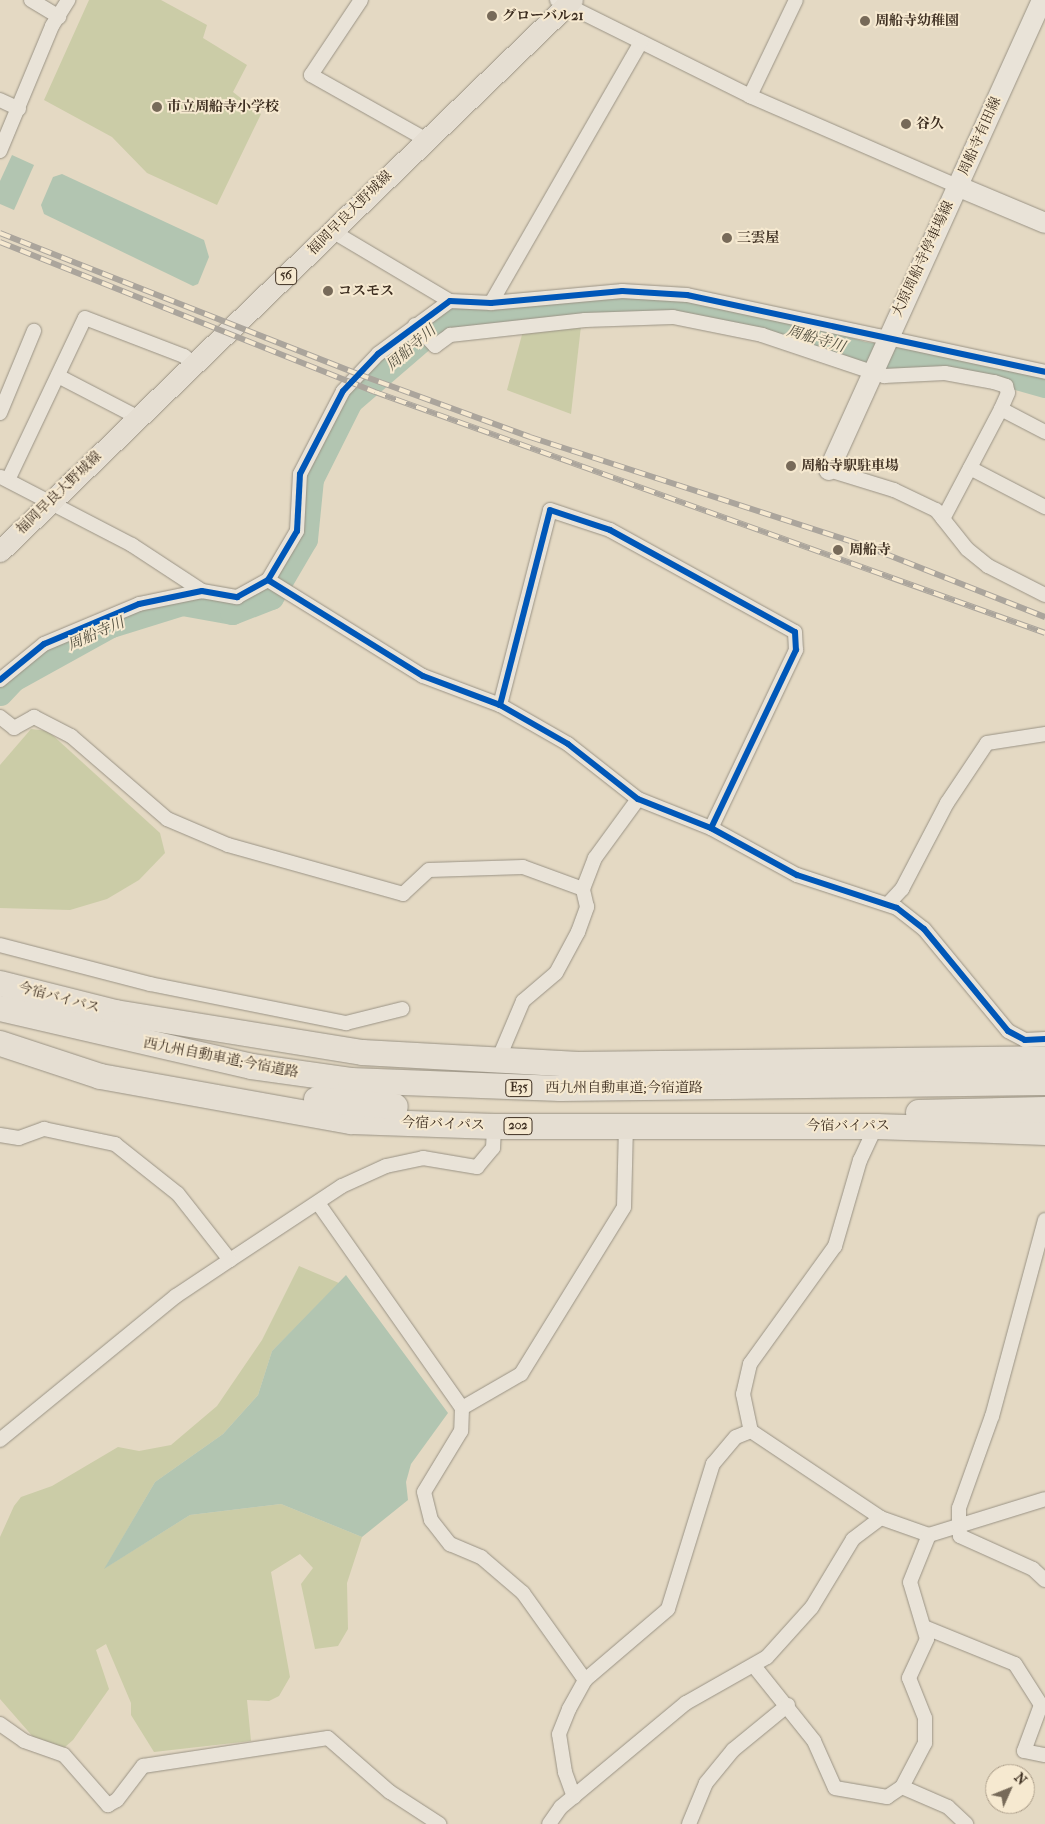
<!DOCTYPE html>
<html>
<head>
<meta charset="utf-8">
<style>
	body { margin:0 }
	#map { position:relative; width:1045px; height:1824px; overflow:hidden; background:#e4d9c3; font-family:"IM FELL French Canon","Noto Serif JP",serif }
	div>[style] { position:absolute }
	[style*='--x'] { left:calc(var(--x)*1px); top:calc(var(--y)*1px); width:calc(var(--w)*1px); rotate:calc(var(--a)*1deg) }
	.green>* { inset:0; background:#cbcca7 }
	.water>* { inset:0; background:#b2c5b1 }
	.river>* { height:25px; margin:-12.5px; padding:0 12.5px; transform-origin:12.5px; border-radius:12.5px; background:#b2c5b1 }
	.roads { filter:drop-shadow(0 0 1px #9a9385) drop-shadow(0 0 1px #9a9385) }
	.street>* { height:14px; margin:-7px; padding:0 7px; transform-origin:7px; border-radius:7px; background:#e9e3d8 }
	.secondary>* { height:20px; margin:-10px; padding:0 10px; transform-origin:10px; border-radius:10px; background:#e9e3d8 }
	.primary>* { height:21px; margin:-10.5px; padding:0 10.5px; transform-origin:10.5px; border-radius:10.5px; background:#e5ded2 }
	.highway>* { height:25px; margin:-12.5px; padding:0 12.5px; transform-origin:12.5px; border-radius:12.5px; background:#e5ded2 }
	.rail>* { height:5.5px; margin-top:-2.75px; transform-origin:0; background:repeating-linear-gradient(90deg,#f6e9d0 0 11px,#aba59c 0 22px); box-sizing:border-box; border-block:1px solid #aba59c }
	.cycleway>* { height:6px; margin:-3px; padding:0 3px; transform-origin:3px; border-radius:3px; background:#0057b8 }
	.dots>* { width:14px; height:14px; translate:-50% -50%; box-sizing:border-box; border:2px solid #f6e9d0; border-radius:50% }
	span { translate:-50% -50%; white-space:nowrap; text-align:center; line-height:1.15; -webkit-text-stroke:4px #f6e9d0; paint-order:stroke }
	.shield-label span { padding:1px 4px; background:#f6e9d0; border:1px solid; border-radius:4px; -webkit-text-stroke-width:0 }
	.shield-label { font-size:12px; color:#3d2e20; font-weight:700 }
	.poi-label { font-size:14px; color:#3d2e20; font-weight:700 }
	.left { translate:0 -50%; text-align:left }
	.street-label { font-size:14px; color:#3d2e20 }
	.water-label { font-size:15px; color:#555242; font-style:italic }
	.north { position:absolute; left:985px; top:1764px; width:50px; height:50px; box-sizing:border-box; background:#f6e9d0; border:1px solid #ac9e8a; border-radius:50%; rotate:46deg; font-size:14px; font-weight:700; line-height:20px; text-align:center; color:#3d2e20 }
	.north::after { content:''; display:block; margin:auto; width:18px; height:22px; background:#776a59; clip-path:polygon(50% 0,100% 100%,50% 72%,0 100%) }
</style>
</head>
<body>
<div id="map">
	<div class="green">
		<div style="clip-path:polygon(89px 0,161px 0,207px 25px,203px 38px,247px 65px,233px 92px,261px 114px,217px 205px,147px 173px,112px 137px,44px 100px)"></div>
		<div style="clip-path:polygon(581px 326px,571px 414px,507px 390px,523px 331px)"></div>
		<div style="clip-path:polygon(31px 729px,48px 731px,160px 833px,165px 853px,139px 880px,107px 899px,70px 910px,0 908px,0 765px)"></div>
		<div style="clip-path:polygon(299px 1266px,339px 1283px,272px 1351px,258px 1395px,223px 1434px,155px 1482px,105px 1568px,190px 1515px,281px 1504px,362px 1537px,347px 1583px,348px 1629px,338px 1646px,315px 1649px,301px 1584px,313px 1568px,300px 1554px,271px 1572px,290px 1677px,279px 1696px,269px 1701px,247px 1700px,251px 1741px,154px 1752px,131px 1715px,131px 1703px,106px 1644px,96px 1650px,109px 1689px,73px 1740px,65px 1747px,54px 1746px,34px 1738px,0 1699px,0 1537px,14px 1506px,21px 1497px,52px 1486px,118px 1447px,139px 1451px,171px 1445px,217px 1406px,262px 1340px)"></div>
	</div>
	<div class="water">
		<div style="clip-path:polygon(12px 155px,34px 165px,14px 210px,0 204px,0 181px)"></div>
		<div style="clip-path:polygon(62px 174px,204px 240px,209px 257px,198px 284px,193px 286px,44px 214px,41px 205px,53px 177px)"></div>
		<div style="clip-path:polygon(346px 1275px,448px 1413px,411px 1464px,406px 1482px,408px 1500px,362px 1537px,281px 1504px,190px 1515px,104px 1569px,155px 1482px,223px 1434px,258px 1395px,272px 1351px)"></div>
	</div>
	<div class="river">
		<div style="--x:0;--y:693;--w:19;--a:-47"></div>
		<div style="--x:13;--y:679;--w:112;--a:-28.9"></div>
		<div style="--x:111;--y:625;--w:74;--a:-17.2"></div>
		<div style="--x:182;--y:603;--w:51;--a:10.2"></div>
		<div style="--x:232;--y:612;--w:42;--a:-21"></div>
		<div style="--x:271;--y:597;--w:67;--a:-59.6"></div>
		<div style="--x:305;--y:539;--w:60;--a:-84.3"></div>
		<div style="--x:311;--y:479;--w:87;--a:-63.4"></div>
		<div style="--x:350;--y:401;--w:121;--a:-40.7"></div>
		<div style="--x:442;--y:322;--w:128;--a:-7.6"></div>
		<div style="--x:569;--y:305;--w:116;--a:1.5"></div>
		<div style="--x:685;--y:308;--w:75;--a:10.7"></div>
		<div style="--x:759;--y:322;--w:109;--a:17.1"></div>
		<div style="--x:863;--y:354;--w:115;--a:6"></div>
		<div style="--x:977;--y:366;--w:71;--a:15.6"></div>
	</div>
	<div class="roads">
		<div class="street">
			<div style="--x:31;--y:0;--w:33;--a:31"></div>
			<div style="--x:361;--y:0;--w:90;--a:123.7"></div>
			<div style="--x:311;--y:75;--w:131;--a:29.3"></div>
			<div style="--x:557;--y:0;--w:216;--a:26.4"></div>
			<div style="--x:750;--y:96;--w:226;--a:23.5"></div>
			<div style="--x:750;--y:96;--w:106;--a:-64.4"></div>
			<div style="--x:0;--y:100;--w:21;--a:25"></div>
			<div style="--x:0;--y:151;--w:135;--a:-67.4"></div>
			<div style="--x:52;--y:26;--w:31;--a:-58"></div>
			<div style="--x:332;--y:231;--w:137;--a:30.7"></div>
			<div style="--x:491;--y:303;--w:301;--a:-60.1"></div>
			<div style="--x:415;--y:325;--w:29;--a:46"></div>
			<div style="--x:435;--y:346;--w:19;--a:-36"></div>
			<div style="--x:450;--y:335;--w:136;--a:-6.3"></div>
			<div style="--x:585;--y:320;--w:88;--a:-2"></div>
			<div style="--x:673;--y:317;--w:91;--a:11.4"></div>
			<div style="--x:762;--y:335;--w:129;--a:18.6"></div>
			<div style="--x:884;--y:376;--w:61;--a:-2.8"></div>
			<div style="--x:945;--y:373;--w:50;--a:10.4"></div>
			<div style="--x:994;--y:382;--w:13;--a:18"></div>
			<div style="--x:1006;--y:386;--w:7;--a:74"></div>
			<div style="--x:1008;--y:393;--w:17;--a:114"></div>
			<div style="--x:58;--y:376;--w:89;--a:27.4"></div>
			<div style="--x:0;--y:413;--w:89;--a:-67.5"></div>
			<div style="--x:970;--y:468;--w:85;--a:27.5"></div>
			<div style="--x:829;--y:470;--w:68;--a:17.1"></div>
			<div style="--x:894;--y:490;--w:47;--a:25.5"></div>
			<div style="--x:936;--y:510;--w:50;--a:51.5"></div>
			<div style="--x:967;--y:549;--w:27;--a:39"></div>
			<div style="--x:988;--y:566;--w:64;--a:27"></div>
			<div style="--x:1;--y:477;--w:148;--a:27.4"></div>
			<div style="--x:132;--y:545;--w:84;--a:33.3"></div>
			<div style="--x:8;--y:480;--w:179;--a:-64.6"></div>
			<div style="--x:85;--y:318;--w:106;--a:21"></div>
			<div style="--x:184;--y:356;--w:13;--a:39"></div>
			<div style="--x:943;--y:519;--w:124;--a:-62.2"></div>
			<div style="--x:1001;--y:409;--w:50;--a:27.6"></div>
			<div style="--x:268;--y:580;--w:182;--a:31.8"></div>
			<div style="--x:423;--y:676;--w:82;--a:20.6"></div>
			<div style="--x:500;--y:705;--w:78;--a:29.8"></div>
			<div style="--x:568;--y:744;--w:89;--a:38.2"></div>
			<div style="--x:638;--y:799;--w:79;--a:21.7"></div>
			<div style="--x:711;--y:828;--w:98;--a:28.7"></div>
			<div style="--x:797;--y:875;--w:105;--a:18.3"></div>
			<div style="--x:897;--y:908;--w:34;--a:38"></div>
			<div style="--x:924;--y:929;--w:132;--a:50.5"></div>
			<div style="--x:1008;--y:1031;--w:19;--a:28"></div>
			<div style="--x:1025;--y:1040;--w:20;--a:-3"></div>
			<div style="--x:0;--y:680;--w:57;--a:-39.3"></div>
			<div style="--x:44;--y:644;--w:103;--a:-22.8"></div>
			<div style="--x:139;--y:604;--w:64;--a:-11.7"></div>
			<div style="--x:202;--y:591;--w:36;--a:10"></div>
			<div style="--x:237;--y:597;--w:35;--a:-29"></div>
			<div style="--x:268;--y:580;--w:57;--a:-59.4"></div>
			<div style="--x:297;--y:531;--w:57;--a:-87"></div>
			<div style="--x:300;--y:474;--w:93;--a:-62.6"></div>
			<div style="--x:343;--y:391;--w:51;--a:-46.6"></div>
			<div style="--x:378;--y:354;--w:89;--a:-36.4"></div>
			<div style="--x:450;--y:301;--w:41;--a:2.8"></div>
			<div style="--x:491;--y:303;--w:132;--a:-5.2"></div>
			<div style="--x:622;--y:291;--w:65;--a:3.5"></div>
			<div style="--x:687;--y:295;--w:366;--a:12.1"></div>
			<div style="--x:500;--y:705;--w:201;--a:-75.6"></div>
			<div style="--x:550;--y:510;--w:63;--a:18.4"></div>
			<div style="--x:610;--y:530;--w:211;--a:28.9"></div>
			<div style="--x:795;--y:632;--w:18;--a:87"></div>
			<div style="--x:796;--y:650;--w:197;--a:115.5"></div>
			<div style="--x:0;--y:717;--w:18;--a:38"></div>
			<div style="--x:14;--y:728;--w:23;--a:-29"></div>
			<div style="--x:34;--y:717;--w:42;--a:27.2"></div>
			<div style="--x:71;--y:736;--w:127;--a:40.8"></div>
			<div style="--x:167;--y:819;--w:66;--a:23.1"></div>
			<div style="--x:228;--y:845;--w:182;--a:15.6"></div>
			<div style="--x:403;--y:894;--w:35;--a:-43"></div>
			<div style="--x:429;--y:870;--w:94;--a:-1.8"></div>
			<div style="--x:523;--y:867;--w:64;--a:20.1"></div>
			<div style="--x:888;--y:904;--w:21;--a:-47"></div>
			<div style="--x:902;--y:889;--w:97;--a:-62.4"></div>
			<div style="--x:947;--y:803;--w:72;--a:-56.3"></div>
			<div style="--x:987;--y:743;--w:59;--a:-8.8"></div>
			<div style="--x:0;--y:945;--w:155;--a:14.6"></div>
			<div style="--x:150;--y:984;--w:200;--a:11.3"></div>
			<div style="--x:346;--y:1023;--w:58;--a:-14"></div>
			<div style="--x:498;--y:1060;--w:64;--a:-67"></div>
			<div style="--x:523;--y:1001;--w:43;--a:-40.3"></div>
			<div style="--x:556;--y:973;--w:47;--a:-61.8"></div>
			<div style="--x:578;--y:932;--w:27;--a:-70"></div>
			<div style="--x:587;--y:907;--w:18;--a:-103"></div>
			<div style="--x:583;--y:889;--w:33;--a:-69"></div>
			<div style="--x:595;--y:858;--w:73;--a:-53.9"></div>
			<div style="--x:876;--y:1126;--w:38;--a:115"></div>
			<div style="--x:860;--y:1160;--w:90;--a:106.2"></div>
			<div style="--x:835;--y:1246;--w:145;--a:125.8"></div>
			<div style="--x:750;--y:1364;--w:31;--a:103"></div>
			<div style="--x:743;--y:1394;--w:38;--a:78"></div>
			<div style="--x:751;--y:1431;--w:156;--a:33.8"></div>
			<div style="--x:881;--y:1518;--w:51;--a:19.5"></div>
			<div style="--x:929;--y:1535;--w:121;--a:-17.2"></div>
			<div style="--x:0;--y:1135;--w:19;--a:9"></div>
			<div style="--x:19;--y:1138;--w:27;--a:-20"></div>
			<div style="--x:44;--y:1129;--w:73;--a:11.9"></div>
			<div style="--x:115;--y:1144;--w:80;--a:38.4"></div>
			<div style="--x:178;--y:1194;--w:84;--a:51.8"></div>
			<div style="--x:230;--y:1260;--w:134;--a:-33.5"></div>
			<div style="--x:342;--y:1186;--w:48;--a:-24.4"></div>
			<div style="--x:386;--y:1166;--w:38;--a:-12"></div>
			<div style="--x:423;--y:1158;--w:55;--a:9.5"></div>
			<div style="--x:477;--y:1167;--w:25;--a:-50"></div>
			<div style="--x:493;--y:1148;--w:22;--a:-87"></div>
			<div style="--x:318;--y:1203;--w:251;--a:54.9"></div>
			<div style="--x:462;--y:1408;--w:23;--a:92"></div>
			<div style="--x:461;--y:1431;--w:71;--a:121.2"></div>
			<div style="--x:424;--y:1492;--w:29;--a:76"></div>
			<div style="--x:431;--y:1520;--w:31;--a:52"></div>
			<div style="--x:450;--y:1544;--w:34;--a:23"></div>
			<div style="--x:481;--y:1557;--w:55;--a:40.6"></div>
			<div style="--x:523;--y:1593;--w:107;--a:54.5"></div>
			<div style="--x:1045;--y:1220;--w:203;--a:105.1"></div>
			<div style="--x:992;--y:1416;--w:98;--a:109.7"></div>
			<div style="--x:959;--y:1508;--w:14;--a:90"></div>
			<div style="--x:959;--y:1522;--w:14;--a:86"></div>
			<div style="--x:960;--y:1536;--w:80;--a:24.3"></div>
			<div style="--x:1033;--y:1569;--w:16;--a:43"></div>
			<div style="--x:462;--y:1408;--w:68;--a:-30"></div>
			<div style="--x:521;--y:1374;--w:196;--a:-58.3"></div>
			<div style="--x:624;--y:1207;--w:80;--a:-88.6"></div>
			<div style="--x:0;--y:1440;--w:227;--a:-39.3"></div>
			<div style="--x:176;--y:1296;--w:65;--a:-33.7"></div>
			<div style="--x:924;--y:1627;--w:98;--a:22.1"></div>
			<div style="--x:1015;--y:1664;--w:49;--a:57.6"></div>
			<div style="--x:1041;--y:1705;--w:49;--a:110.3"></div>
			<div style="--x:1024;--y:1751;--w:21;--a:11"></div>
			<div style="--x:754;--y:1666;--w:96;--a:51.3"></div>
			<div style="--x:814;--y:1741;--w:51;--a:65.9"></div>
			<div style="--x:835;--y:1788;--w:53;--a:9.8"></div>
			<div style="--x:887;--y:1797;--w:18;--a:-34"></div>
			<div style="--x:902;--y:1787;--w:50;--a:-62.4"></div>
			<div style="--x:925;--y:1743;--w:25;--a:-90"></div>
			<div style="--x:925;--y:1718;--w:43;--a:-111.8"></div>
			<div style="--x:909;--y:1678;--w:43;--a:-65.2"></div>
			<div style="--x:927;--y:1639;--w:59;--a:-106.6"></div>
			<div style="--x:910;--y:1582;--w:51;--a:-68"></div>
			<div style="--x:0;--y:1724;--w:29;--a:35"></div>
			<div style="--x:24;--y:1741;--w:42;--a:19.3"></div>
			<div style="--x:64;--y:1755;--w:67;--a:48.7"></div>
			<div style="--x:108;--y:1805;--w:10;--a:-29"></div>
			<div style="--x:117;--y:1800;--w:43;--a:-52.6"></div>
			<div style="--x:143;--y:1766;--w:187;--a:-8.6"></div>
			<div style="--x:328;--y:1738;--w:82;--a:41.1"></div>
			<div style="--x:390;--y:1792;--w:59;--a:33.1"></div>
			<div style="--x:902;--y:1787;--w:50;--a:23.5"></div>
			<div style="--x:948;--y:1807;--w:25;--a:43"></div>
			<div style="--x:574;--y:1797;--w:27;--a:-110"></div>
			<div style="--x:565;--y:1772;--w:38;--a:-99"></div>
			<div style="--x:559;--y:1734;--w:27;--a:-68"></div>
			<div style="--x:569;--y:1709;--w:33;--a:-61"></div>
			<div style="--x:585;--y:1680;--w:109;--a:-40.5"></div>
			<div style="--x:668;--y:1609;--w:152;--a:-72.8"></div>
			<div style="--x:713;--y:1464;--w:35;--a:-50"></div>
			<div style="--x:736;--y:1437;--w:16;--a:-22"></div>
			<div style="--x:549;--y:1824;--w:21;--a:-55"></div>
			<div style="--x:561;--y:1807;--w:163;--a:-39.8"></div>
			<div style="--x:686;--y:1703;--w:93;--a:-29.6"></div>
			<div style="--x:767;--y:1657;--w:67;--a:-48"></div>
			<div style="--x:812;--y:1607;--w:79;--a:-58.9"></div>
			<div style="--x:853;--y:1539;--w:35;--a:-37"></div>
			<div style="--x:689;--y:1824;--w:44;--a:-67.5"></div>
			<div style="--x:706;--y:1783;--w:43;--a:-50.7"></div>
			<div style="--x:733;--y:1750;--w:71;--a:-39.3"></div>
		</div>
		<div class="secondary">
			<div style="--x:957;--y:186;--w:95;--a:22.8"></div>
			<div style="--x:829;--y:470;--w:516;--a:-65.62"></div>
		</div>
		<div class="primary">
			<div style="--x:0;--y:551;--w:794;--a:-43.93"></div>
		</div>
		<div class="highway">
			<div style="--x:0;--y:983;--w:119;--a:14.2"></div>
			<div style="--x:115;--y:1012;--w:250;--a:9.2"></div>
			<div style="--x:362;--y:1052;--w:216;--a:3.2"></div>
			<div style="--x:578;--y:1064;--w:467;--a:-0.7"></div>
			<div style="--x:0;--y:1008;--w:258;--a:13"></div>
			<div style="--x:251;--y:1066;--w:100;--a:8"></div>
			<div style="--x:350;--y:1080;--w:210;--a:2.2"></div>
			<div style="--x:560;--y:1088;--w:485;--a:-0.7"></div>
			<div style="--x:0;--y:1043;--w:105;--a:18.3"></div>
			<div style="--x:100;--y:1076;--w:255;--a:10.2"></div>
			<div style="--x:351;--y:1121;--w:143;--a:2"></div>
			<div style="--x:494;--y:1126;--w:382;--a:0"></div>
			<div style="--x:876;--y:1126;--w:169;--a:2"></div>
			<div style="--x:316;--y:1099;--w:79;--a:5.1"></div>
			<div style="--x:918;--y:1112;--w:127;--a:-1.4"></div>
		</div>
	</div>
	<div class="rail">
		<div style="--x:0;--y:233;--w:385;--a:21.5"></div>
		<div style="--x:358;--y:374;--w:183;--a:20.1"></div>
		<div style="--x:530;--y:437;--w:350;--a:18"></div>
		<div style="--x:863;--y:545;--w:196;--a:21.6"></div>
		<div style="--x:0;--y:242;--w:404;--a:21.8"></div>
		<div style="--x:375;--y:392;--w:712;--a:19.78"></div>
	</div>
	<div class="cycleway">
		<div style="--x:268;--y:580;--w:182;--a:31.8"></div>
		<div style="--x:423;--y:676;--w:82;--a:20.6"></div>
		<div style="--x:500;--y:705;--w:78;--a:29.8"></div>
		<div style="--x:568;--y:744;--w:89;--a:38.2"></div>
		<div style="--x:638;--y:799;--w:79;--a:21.7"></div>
		<div style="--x:711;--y:828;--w:98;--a:28.7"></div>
		<div style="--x:797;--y:875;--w:105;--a:18.3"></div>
		<div style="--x:897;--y:908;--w:34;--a:38"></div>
		<div style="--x:924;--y:929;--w:132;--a:50.5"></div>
		<div style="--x:1008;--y:1031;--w:19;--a:28"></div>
		<div style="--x:1025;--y:1040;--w:20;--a:-3"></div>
		<div style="--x:0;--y:680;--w:57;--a:-39.3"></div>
		<div style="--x:44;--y:644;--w:103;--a:-22.8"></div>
		<div style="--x:139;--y:604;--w:64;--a:-11.7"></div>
		<div style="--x:202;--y:591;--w:36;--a:10"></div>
		<div style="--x:237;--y:597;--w:35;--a:-29"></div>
		<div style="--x:268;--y:580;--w:57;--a:-59.4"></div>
		<div style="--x:297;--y:531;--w:57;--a:-87"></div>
		<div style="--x:300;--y:474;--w:93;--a:-62.6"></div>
		<div style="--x:343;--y:391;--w:51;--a:-46.6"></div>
		<div style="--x:378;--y:354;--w:89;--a:-36.4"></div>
		<div style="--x:450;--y:301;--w:41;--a:2.8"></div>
		<div style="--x:491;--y:303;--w:132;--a:-5.2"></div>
		<div style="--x:622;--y:291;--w:65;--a:3.5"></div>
		<div style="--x:687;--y:295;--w:366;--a:12.1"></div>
		<div style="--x:500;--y:705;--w:201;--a:-75.6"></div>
		<div style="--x:550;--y:510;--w:63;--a:18.4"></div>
		<div style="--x:610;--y:530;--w:211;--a:28.9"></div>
		<div style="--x:795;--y:632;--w:18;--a:87"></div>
		<div style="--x:796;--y:650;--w:197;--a:115.5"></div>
	</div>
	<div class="dots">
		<div style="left:492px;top:16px;background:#776a59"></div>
		<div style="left:865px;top:21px;background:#776a59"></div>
		<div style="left:157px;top:107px;background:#776a59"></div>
		<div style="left:906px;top:124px;background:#776a59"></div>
		<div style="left:727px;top:238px;background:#776a59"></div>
		<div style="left:328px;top:291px;background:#776a59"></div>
		<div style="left:791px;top:466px;background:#776a59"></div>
		<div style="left:838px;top:550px;background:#776a59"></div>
	</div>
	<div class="shield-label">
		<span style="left:286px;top:276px">56</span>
		<span style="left:519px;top:1088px">E35</span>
		<span style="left:518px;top:1126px">202</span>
	</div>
	<div class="poi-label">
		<span class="left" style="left:502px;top:16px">グローバル21</span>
		<span class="left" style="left:875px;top:21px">周船寺幼稚園</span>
		<span class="left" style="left:167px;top:107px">市立周船寺小学校</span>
		<span class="left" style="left:916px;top:124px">谷久</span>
		<span class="left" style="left:737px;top:238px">三雲屋</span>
		<span class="left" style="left:338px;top:291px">コスモス</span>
		<span class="left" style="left:801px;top:466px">周船寺駅駐車場</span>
		<span class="left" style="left:849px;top:550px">周船寺</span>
	</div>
	<div class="street-label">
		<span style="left:980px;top:136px;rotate:-66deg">周船寺有田線</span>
		<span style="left:350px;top:213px;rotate:-45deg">福岡早良大野城線</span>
		<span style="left:923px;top:259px;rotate:-65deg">大原周船寺停車場線</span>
		<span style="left:59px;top:493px;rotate:-44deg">福岡早良大野城線</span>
		<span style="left:59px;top:998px;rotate:15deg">今宿バイパス</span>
		<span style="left:221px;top:1058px;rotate:11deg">西九州自動車道;今宿道路</span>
		<span style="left:624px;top:1088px">西九州自動車道;今宿道路</span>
		<span style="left:443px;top:1124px;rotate:2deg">今宿バイパス</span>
		<span style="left:848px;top:1126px">今宿バイパス</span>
	</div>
	<div class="water-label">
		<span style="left:816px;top:339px;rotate:17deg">周船寺川</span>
		<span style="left:411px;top:348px;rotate:-41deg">周船寺川</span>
		<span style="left:96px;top:634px;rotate:-24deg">周船寺川</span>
	</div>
	<div class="north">N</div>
</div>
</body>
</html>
